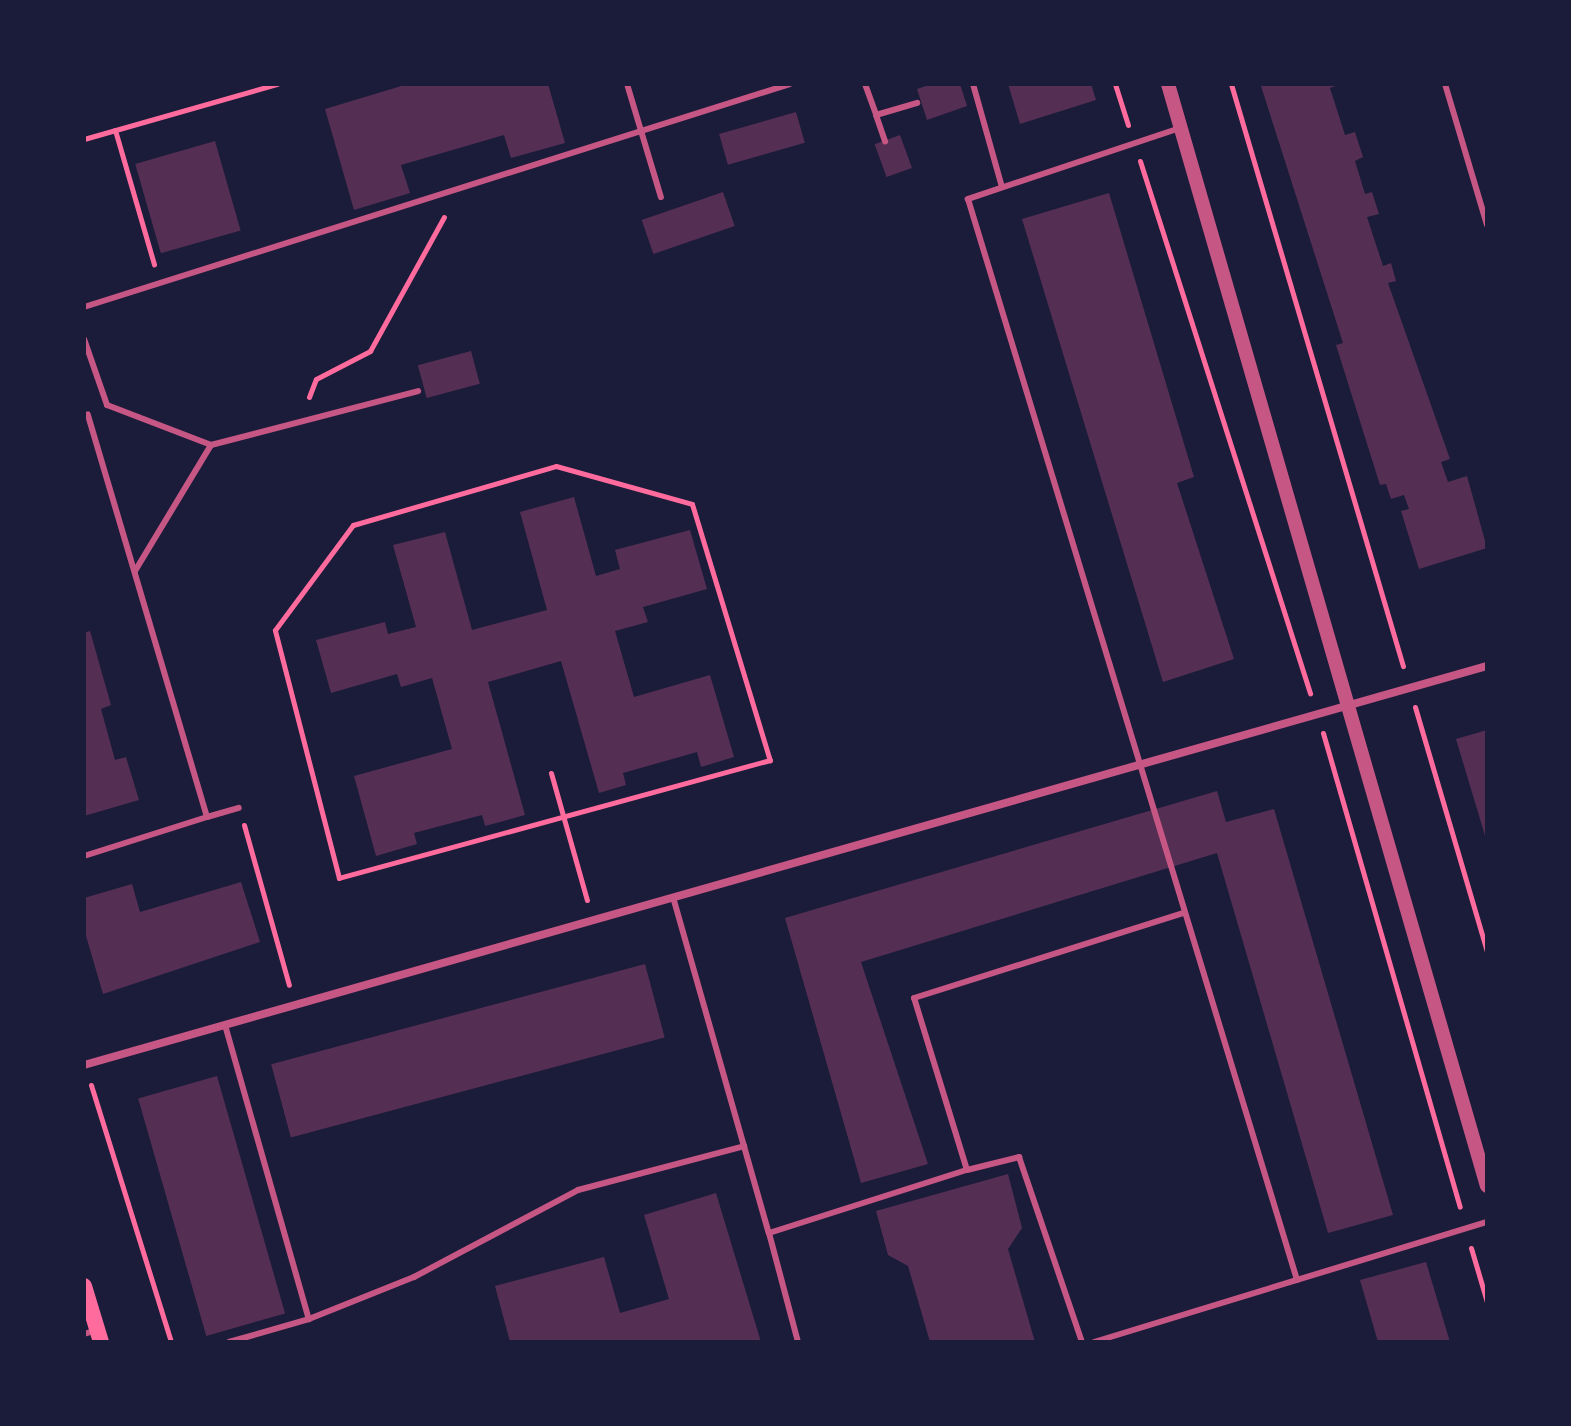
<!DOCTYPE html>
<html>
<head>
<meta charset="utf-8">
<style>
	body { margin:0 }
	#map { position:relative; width:1571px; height:1426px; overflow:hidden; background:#1b1b3a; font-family:"DM Sans",sans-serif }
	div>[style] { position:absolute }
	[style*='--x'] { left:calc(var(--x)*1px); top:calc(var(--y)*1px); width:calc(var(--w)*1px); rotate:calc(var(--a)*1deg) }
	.building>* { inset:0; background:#542f53; transform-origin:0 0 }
	.path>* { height:5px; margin:-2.5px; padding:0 2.5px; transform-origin:2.5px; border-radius:2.5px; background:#ff6b9d }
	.service>* { height:6px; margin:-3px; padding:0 3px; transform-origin:3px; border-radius:3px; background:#c65784 }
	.minor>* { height:8px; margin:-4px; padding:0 4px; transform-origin:4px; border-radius:4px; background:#c65784 }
	.tertiary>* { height:14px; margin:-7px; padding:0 7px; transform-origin:7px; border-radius:7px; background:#c65784 }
	.secondary>* { height:16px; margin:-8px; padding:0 8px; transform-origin:8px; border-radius:8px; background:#ff6b9d }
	span { translate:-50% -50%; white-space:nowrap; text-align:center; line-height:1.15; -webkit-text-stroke:8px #1b1b3a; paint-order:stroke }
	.frame { position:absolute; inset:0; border:86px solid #1b1b3a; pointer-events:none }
</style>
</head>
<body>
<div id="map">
	<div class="building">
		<div style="clip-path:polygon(408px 84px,548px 84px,565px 143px,511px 158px,504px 135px,401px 165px,410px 193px,354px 210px,325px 109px)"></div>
		<div style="clip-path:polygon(932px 84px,960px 84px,967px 106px,927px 120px,917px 89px)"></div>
		<div style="clip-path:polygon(1008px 84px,1091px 84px,1096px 100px,1020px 124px)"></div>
		<div style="clip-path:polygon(1266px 84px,1341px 84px,1330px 88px,1345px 135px,1355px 132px,1363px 157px,1355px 161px,1365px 194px,1372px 192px,1379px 214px,1367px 217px,1383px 266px,1391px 263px,1396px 281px,1388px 283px,1450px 459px,1441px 462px,1448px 482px,1467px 476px,1487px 548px,1419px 569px,1401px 511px,1409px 509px,1404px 495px,1391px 499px,1386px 484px,1380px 485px,1336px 345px,1343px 343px,1261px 86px)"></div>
		<div style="left:796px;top:112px;width:32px;height:80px;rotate:74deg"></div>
		<div style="left:900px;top:135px;width:35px;height:27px;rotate:70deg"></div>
		<div style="left:215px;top:141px;width:93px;height:83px;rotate:74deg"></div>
		<div style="left:723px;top:192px;width:36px;height:86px;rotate:71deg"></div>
		<div style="clip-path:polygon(1109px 193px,1194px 477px,1177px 483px,1234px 659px,1163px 682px,1022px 219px)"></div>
		<div style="left:471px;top:351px;width:34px;height:55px;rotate:75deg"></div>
		<div style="clip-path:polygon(574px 497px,596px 576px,620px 569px,615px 550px,690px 530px,707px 589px,643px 607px,648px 622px,615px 631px,634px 697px,710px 675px,734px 757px,701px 767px,697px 752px,623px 773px,626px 785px,599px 793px,561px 661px,488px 682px,525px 815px,485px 826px,482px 815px,414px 833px,417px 844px,376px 856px,354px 776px,452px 749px,432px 678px,401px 687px,397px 674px,331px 693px,316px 640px,385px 622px,388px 634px,416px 627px,393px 545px,445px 532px,472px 630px,547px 610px,520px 512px)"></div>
		<div style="clip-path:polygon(90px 631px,111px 705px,101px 709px,115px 760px,126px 757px,139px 800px,84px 816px,84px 633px)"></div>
		<div style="clip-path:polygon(1487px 730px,1487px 839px,1486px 839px,1456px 739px)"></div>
		<div style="clip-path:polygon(1217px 791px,1226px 822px,1274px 809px,1393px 1215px,1328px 1233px,1217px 853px,861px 962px,928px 1164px,861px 1183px,785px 918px)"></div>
		<div style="clip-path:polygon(241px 882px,260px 942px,103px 994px,84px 929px,84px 898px,132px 884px,140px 912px)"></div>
		<div style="left:645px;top:964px;width:76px;height:387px;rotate:75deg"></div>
		<div style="left:217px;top:1076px;width:247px;height:82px;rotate:74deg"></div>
		<div style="clip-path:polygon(1008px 1174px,1022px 1228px,1008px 1249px,1035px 1342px,930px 1342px,908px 1266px,888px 1255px,876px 1211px)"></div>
		<div style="clip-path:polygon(716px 1193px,761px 1342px,510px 1342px,495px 1286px,604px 1257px,620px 1313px,669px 1299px,644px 1215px)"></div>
		<div style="clip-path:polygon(1426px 1262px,1450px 1342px,1378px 1342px,1360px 1280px)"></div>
	</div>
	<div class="path">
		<div style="--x:1115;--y:84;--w:43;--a:72.4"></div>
		<div style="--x:1231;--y:84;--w:607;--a:73.54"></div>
		<div style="--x:115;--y:130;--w:140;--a:73.8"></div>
		<div style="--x:84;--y:139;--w:201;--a:-15.9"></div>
		<div style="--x:1140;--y:161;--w:559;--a:72.28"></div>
		<div style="--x:309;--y:397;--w:19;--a:-69"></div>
		<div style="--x:316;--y:379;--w:61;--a:-27.4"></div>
		<div style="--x:370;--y:351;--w:153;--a:-61.1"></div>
		<div style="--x:556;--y:466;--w:141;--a:15.6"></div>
		<div style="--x:692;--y:504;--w:268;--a:73.1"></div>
		<div style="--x:770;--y:760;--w:447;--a:164.7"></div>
		<div style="--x:339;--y:878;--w:256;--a:-104.5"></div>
		<div style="--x:275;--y:630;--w:131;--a:-53.4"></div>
		<div style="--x:353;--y:525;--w:211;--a:-16.2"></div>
		<div style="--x:1415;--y:707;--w:255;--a:73.6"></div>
		<div style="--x:1323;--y:733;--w:493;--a:73.9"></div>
		<div style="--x:551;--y:773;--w:132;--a:74.2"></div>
		<div style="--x:244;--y:825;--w:166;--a:74.3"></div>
		<div style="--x:91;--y:1085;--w:269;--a:72.7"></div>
		<div style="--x:1471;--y:1248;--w:56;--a:73.5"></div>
	</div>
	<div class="service">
		<div style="--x:627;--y:84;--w:118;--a:73.3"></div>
		<div style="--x:865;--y:84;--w:33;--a:70"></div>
		<div style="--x:876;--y:115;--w:43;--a:-16.3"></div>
		<div style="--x:973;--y:84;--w:107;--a:74.3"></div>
		<div style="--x:1445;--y:84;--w:147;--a:73.4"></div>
		<div style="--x:876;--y:115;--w:28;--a:71"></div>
		<div style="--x:1180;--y:128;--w:224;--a:161.5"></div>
		<div style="--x:968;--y:199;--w:1130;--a:73.07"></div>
		<div style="--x:84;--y:307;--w:740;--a:-17.53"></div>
		<div style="--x:84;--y:339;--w:70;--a:70.8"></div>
		<div style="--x:107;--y:405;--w:111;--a:21"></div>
		<div style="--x:211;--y:445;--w:214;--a:-14.6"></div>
		<div style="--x:135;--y:571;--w:147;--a:-58.9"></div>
		<div style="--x:207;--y:817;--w:33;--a:-16"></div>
		<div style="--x:84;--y:856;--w:129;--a:-17.6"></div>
		<div style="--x:207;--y:817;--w:420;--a:-106.5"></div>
		<div style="--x:673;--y:897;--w:349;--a:74.1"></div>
		<div style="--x:769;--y:1233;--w:208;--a:-17.7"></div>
		<div style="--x:967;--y:1170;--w:180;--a:-107.1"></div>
		<div style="--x:914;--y:998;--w:282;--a:-17.5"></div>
		<div style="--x:225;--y:1025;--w:306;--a:74.1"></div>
		<div style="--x:967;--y:1170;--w:54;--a:-14"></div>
		<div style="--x:1019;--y:1157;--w:195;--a:71.2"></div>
		<div style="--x:769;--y:1233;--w:113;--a:75.1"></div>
		<div style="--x:84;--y:1334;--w:14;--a:-17"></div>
		<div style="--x:229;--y:1342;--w:83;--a:-16"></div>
		<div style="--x:309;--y:1319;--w:113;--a:-21.8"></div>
		<div style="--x:414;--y:1277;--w:186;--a:-27.9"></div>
		<div style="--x:578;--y:1190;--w:172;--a:-14.8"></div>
		<div style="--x:1094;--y:1342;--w:411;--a:-17"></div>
	</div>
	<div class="minor">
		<div style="--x:84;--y:1065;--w:1459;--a:-15.88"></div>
	</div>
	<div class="tertiary">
		<div style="--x:1168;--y:84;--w:1147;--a:73.86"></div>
	</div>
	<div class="secondary">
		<div style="--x:84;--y:1286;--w:59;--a:73.1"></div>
	</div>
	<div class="frame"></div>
</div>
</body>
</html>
